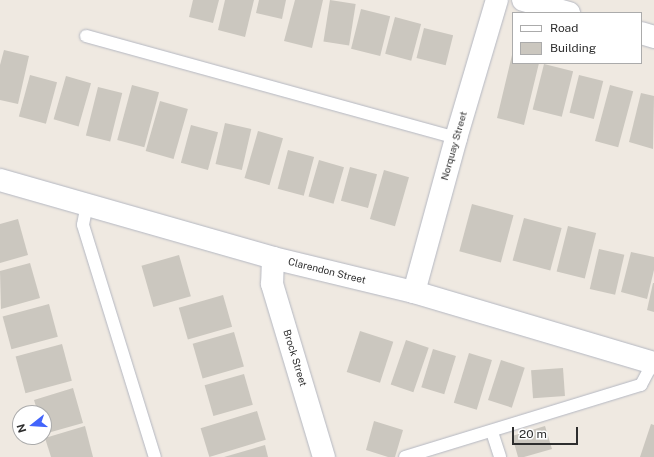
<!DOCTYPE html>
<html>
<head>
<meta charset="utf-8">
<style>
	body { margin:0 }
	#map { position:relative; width:654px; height:457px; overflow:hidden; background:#efe9e1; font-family:"Public Sans",sans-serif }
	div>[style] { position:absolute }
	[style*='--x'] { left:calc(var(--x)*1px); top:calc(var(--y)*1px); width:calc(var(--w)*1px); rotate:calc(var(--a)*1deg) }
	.building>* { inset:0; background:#cbc7bf; transform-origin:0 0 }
	.roads { filter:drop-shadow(0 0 1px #b4b7c1) drop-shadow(0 0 1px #b4b7c1) }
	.service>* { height:12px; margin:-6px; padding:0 6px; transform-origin:6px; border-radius:6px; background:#fff }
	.minor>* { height:22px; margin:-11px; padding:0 11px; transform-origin:11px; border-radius:11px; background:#fff }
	span { translate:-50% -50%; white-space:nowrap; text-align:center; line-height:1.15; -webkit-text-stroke:3px #fff; paint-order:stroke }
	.street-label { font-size:10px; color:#2e2e2e }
	.legend { position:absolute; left:512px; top:12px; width:130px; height:52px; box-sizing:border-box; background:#fff; border:1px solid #ababab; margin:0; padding:5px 7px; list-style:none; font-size:12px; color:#2e2e2e }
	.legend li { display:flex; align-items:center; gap:8px; height:20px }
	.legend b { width:20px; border:1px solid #ababab }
	.north { position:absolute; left:12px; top:405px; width:40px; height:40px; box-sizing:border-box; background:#fff; border:1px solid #ababab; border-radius:50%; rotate:253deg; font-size:11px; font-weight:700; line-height:16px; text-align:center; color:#2e2e2e }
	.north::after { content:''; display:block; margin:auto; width:14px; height:18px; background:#4264fb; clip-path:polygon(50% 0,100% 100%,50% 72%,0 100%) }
	.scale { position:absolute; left:512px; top:427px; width:66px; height:18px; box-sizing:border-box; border:2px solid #2e2e2e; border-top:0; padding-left:5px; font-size:12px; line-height:14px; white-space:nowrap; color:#2e2e2e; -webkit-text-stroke:3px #fff; paint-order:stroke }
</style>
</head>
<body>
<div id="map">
	<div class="building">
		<div style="clip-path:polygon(193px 0,219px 0,213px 23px,189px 17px)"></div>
		<div style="clip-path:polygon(225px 0,254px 0,245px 37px,218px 30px)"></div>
		<div style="clip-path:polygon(259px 0,286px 0,282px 19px,256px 13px)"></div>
		<div style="clip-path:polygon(295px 0,323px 0,312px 48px,284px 41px)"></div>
		<div style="left:330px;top:0;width:26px;height:42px;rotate:9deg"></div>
		<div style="left:361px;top:9px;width:30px;height:41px;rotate:14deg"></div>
		<div style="left:395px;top:17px;width:27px;height:38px;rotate:15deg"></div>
		<div style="left:424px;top:28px;width:30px;height:31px;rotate:14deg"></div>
		<div style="clip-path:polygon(4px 50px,29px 56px,18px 104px,0 100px,0 65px)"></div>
		<div style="clip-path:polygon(512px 55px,513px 63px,539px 63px,524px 125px,497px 118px)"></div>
		<div style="left:544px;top:64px;width:30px;height:47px;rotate:14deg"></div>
		<div style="left:30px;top:75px;width:28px;height:43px;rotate:15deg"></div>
		<div style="left:579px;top:75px;width:25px;height:39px;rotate:14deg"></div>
		<div style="left:66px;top:76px;width:26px;height:45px;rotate:16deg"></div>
		<div style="left:132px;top:85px;width:28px;height:57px;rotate:15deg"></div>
		<div style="left:610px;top:85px;width:24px;height:58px;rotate:15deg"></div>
		<div style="left:98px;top:87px;width:25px;height:50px;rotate:14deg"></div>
		<div style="clip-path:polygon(641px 93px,654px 96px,653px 149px,629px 142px)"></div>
		<div style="left:160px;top:101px;width:29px;height:52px;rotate:16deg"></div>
		<div style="left:225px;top:123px;width:27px;height:42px;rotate:13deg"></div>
		<div style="left:191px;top:125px;width:28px;height:39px;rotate:15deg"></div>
		<div style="left:258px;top:131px;width:26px;height:49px;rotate:16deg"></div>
		<div style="left:288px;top:150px;width:27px;height:40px;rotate:15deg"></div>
		<div style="left:319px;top:160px;width:26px;height:38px;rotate:16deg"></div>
		<div style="left:350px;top:167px;width:28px;height:35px;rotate:15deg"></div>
		<div style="left:384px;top:170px;width:26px;height:51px;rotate:16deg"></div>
		<div style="left:472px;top:204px;width:43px;height:49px;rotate:15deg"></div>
		<div style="left:524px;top:218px;width:39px;height:44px;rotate:15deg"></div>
		<div style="clip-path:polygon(18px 219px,28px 255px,0 263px,0 224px)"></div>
		<div style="left:568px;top:226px;width:29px;height:47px;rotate:14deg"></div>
		<div style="left:599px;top:249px;width:26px;height:41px;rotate:13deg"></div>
		<div style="clip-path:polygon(631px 252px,654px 257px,654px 270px,647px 299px,621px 292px)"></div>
		<div style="left:179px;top:255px;width:43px;height:39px;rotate:74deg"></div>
		<div style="clip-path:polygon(30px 263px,40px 298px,1px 309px,0 271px)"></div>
		<div style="clip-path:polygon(653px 283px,654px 283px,654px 312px,647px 310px)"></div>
		<div style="left:223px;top:295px;width:33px;height:46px;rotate:74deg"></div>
		<div style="left:49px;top:304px;width:34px;height:48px;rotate:75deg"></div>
		<div style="left:360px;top:331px;width:35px;height:43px;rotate:18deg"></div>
		<div style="left:234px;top:332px;width:36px;height:43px;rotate:74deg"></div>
		<div style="left:406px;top:340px;width:24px;height:47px;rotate:19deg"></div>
		<div style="left:62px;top:344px;width:38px;height:48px;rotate:75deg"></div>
		<div style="left:433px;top:349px;width:24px;height:40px;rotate:17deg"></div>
		<div style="left:469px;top:353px;width:24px;height:52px;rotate:17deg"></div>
		<div style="left:501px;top:360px;width:25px;height:42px;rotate:18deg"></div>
		<div style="left:563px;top:368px;width:28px;height:32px;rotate:86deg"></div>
		<div style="left:244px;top:374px;width:32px;height:41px;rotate:74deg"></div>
		<div style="clip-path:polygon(73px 388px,83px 423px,44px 434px,44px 413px,38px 413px,34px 400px)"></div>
		<div style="left:257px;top:411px;width:30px;height:59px;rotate:73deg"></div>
		<div style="clip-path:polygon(374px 421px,403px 430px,395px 457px,388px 457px,366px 450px)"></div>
		<div style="clip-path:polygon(651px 424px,654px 425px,654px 457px,640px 457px)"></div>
		<div style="clip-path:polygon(85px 426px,93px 457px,51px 457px,45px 438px)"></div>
		<div style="clip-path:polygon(545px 426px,552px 449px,524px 457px,518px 457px,512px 436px)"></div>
		<div style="clip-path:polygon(265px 445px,268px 457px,224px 457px)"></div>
	</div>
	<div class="roads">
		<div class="service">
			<div style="--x:86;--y:36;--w:384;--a:15.4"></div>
			<div style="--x:87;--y:204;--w:21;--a:101"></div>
			<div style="--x:83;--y:225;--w:243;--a:72.8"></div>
			<div style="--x:492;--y:432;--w:26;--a:72"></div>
			<div style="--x:405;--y:457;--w:247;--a:-17"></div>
			<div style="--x:641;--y:385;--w:26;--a:-62"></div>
		</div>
		<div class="minor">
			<div style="--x:523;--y:0;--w:48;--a:15.8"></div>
			<div style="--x:641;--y:33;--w:14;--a:17"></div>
			<div style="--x:0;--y:180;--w:284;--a:15.9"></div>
			<div style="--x:273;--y:258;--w:145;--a:13.6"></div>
			<div style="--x:414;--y:292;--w:250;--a:16.5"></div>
			<div style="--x:273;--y:258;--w:26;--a:92"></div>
			<div style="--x:272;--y:284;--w:181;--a:73.3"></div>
			<div style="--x:414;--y:292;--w:160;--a:-74.7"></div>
			<div style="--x:456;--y:138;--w:144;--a:-73.5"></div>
		</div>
	</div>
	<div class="street-label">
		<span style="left:454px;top:146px;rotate:-74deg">Norquay Street</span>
		<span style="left:327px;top:271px;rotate:14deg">Clarendon Street</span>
		<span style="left:295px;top:358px;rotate:73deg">Brock Street</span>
	</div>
	<ul class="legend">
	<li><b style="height:5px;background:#fff"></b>Road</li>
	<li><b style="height:11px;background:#cbc7bf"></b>Building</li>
	</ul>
	<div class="north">N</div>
	<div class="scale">20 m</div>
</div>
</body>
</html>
